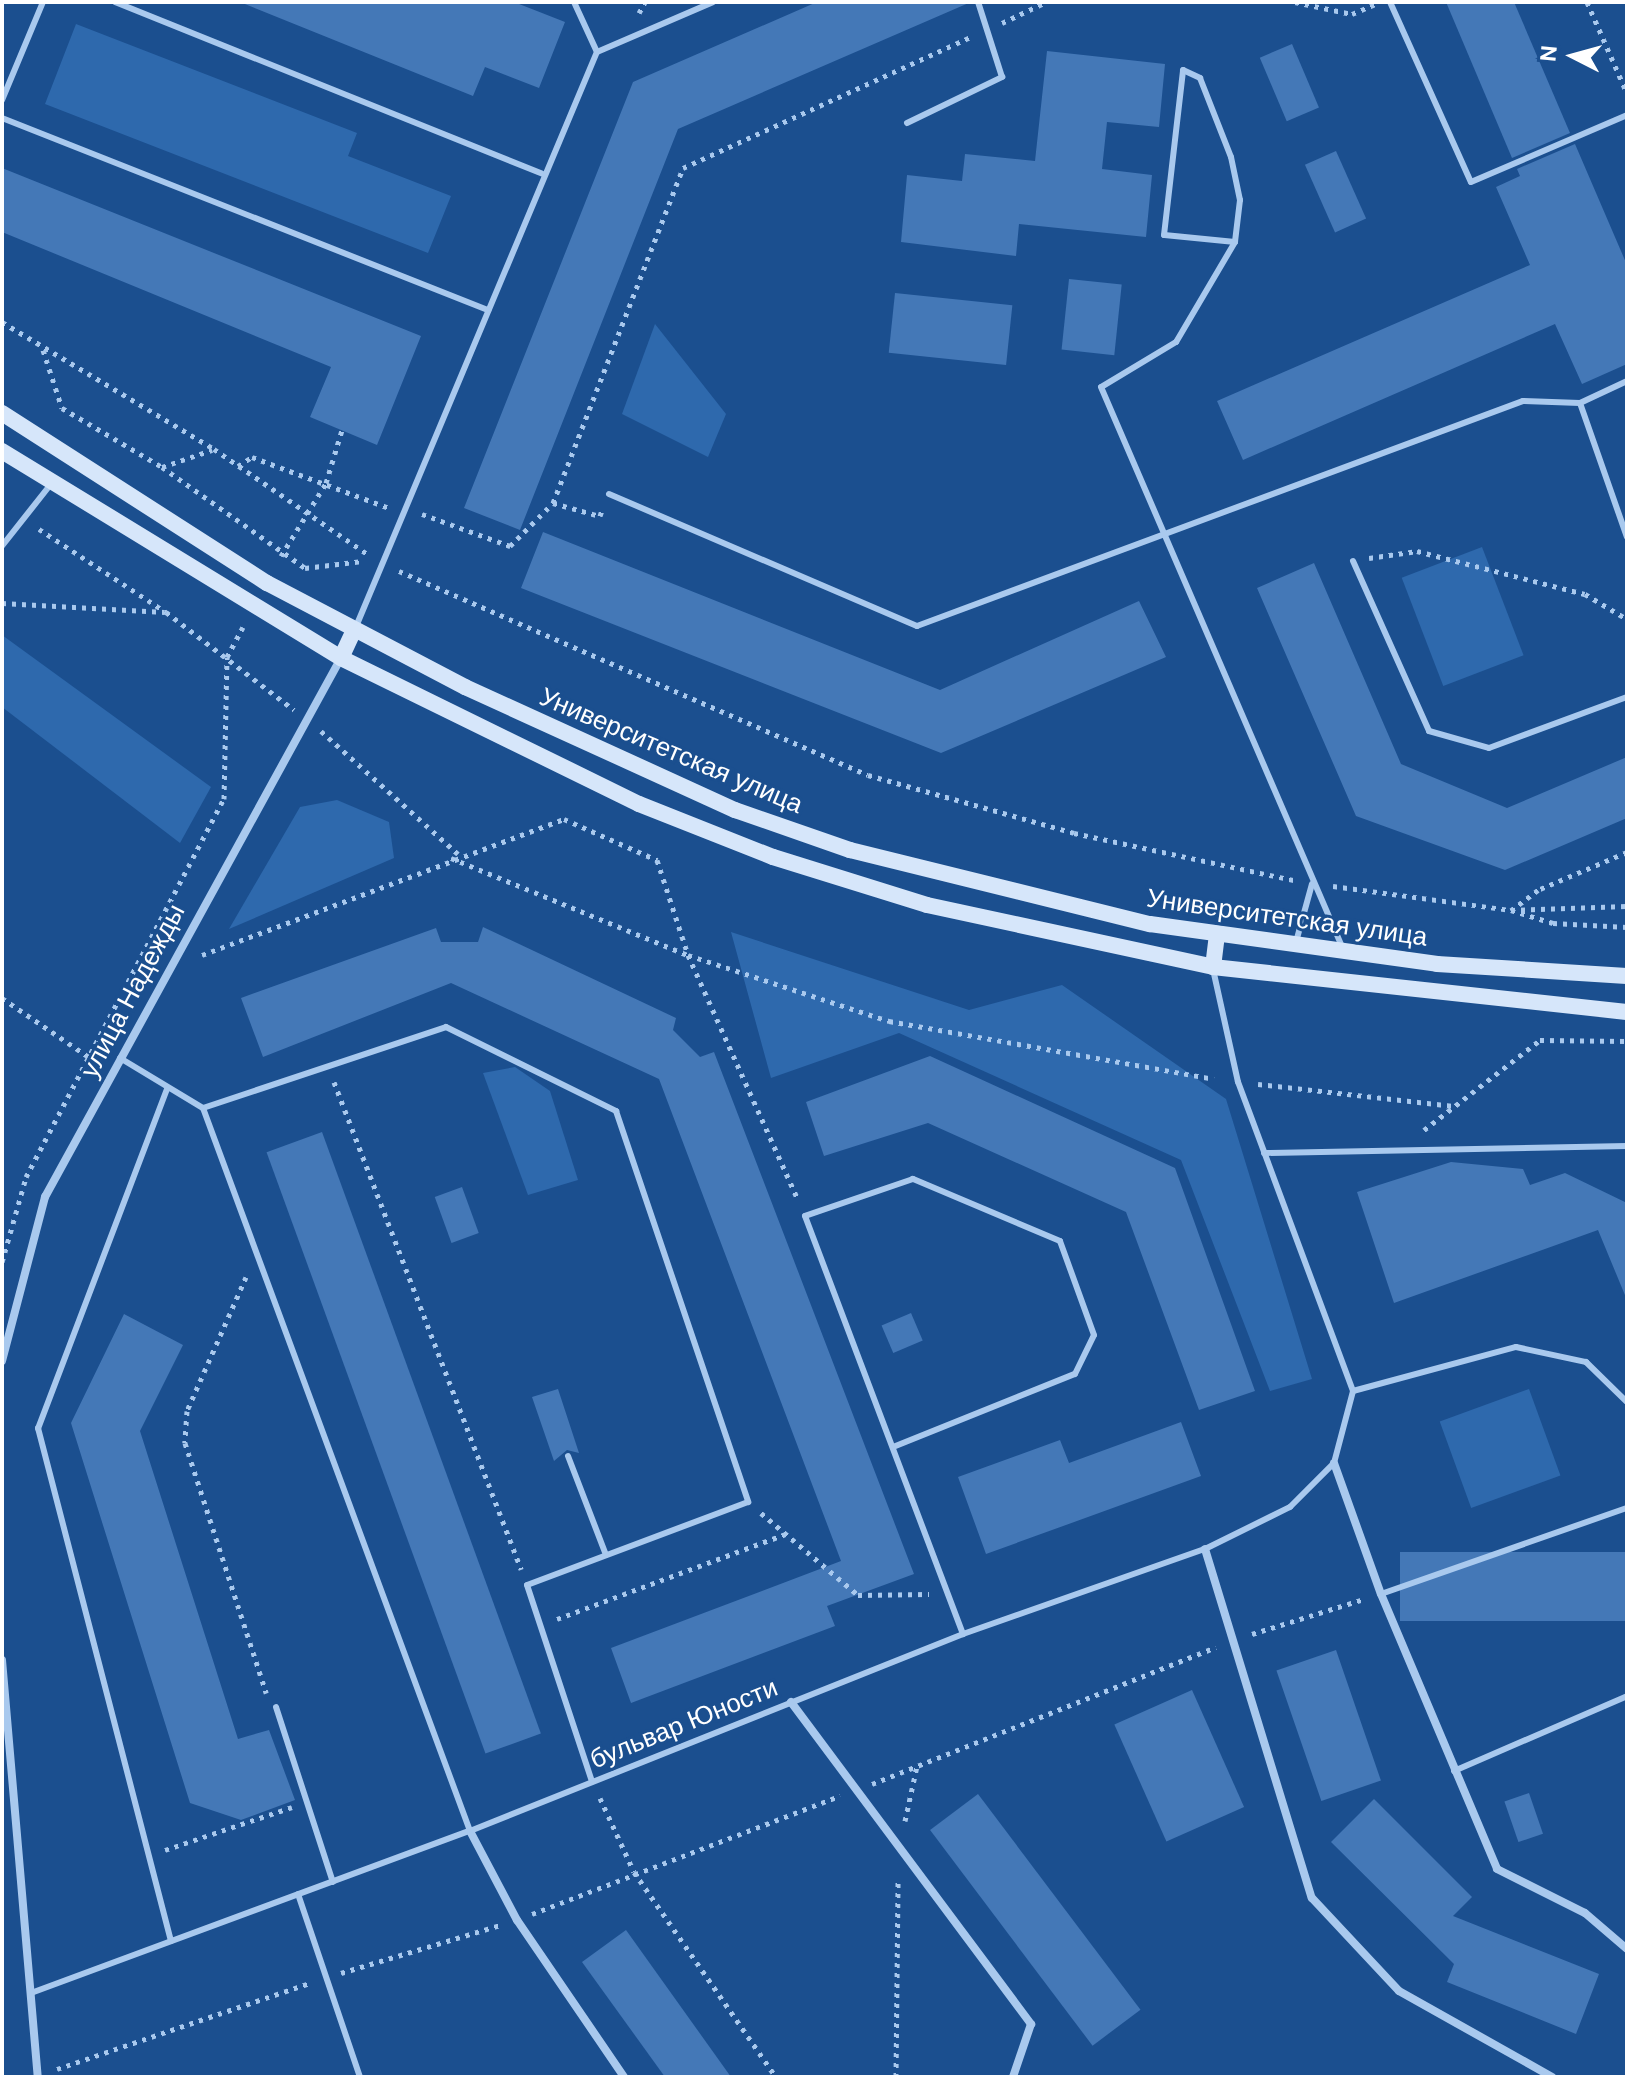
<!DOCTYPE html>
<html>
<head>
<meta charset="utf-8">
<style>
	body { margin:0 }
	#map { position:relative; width:1629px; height:2079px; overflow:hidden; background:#1b4f8f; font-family:"DM Sans",sans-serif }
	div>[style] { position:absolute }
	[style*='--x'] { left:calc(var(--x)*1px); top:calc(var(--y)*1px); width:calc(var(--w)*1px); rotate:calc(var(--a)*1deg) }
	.green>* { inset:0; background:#2e69ad; transform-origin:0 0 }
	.building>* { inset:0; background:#4478b7; transform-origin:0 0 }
	.path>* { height:5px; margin-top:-2.5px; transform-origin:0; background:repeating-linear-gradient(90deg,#a9c9ee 0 4px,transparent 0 10px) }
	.service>* { height:6px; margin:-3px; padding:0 3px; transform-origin:3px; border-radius:3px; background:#a9c9ee }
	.minor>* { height:8px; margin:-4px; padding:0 4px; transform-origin:4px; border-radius:4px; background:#a9c9ee }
	.secondary>* { height:16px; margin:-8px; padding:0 8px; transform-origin:8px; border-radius:8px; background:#d6e6fa }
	span { translate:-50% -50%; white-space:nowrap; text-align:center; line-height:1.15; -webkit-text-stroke:6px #1b4f8f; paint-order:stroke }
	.street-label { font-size:26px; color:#fff }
	.frame { position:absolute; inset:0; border:4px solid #fff; pointer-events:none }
	.north { position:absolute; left:1533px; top:16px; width:80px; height:80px; -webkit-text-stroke:6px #1b4f8f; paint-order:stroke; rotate:276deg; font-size:22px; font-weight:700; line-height:32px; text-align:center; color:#fff }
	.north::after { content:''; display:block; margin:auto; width:28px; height:36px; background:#fff; clip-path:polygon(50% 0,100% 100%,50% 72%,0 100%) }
</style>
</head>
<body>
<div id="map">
	<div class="green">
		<div style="clip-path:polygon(76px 24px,357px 133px,348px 156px,451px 196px,428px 253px,45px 104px)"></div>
		<div style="clip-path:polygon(655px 324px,726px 414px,708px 457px,622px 414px)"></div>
		<div style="left:1482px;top:547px;width:116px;height:86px;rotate:69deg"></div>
		<div style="clip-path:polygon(2px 635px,211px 787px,180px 843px,2px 707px)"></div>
		<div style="clip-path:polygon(337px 800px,389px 822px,394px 858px,229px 929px,300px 807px)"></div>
		<div style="clip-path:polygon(731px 932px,969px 1010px,1062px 985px,1226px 1099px,1312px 1379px,1270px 1391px,1181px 1160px,899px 1033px,771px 1078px)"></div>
		<div style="clip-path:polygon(515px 1067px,550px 1091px,578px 1180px,528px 1195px,483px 1073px)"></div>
		<div style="left:1529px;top:1389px;width:92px;height:95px;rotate:70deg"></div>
	</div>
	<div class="building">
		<div style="clip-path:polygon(240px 2px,514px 2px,565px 22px,539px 88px,485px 67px,473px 96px)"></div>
		<div style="clip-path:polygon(817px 2px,971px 2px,678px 129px,520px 530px,464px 508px,633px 82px)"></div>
		<div style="clip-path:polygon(1446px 2px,1514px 2px,1570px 133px,1512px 158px)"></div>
		<div style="left:1292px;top:44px;width:69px;height:35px;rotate:67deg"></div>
		<div style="clip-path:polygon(1047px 51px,1165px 64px,1159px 127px,1107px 122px,1102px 169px,1152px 175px,1146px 237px,1019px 224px,1016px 256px,901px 242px,907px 175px,962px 181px,965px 154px,1035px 161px)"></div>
		<div style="clip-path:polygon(1575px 144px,1627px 265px,1627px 364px,1582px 384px,1555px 324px,1243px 460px,1217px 401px,1530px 265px,1496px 187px,1520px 176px,1517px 169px)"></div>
		<div style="left:1336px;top:151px;width:74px;height:34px;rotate:66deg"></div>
		<div style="clip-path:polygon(2px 168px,421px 336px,377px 445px,310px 417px,331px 367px,2px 232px)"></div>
		<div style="left:1069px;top:279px;width:53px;height:71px;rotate:6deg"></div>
		<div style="left:895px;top:293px;width:118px;height:60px;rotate:6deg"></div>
		<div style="clip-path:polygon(543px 532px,940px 690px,1139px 601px,1166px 657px,941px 753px,521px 588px)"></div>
		<div style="clip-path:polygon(1314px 563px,1401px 764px,1507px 808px,1627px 757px,1627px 818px,1505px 870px,1356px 816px,1257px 588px)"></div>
		<div style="clip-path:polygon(483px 927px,676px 1018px,673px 1030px,700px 1057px,714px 1052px,914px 1574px,827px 1606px,835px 1626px,631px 1703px,611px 1648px,841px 1561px,659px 1079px,451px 983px,263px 1057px,241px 998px,436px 928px,441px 942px,478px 942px)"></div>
		<div style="clip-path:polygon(930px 1056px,1175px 1168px,1255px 1391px,1199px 1410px,1126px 1212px,928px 1123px,824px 1156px,806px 1102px)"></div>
		<div style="left:322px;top:1132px;width:640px;height:59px;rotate:70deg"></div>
		<div style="clip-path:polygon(1451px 1162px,1523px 1169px,1530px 1185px,1565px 1173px,1627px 1203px,1627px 1300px,1598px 1230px,1394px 1303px,1357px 1192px)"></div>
		<div style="left:462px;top:1187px;width:49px;height:29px;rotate:70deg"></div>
		<div style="left:911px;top:1313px;width:30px;height:32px;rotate:67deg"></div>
		<div style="clip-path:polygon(124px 1314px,183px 1345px,140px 1431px,238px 1739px,269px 1730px,295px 1800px,241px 1820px,190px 1803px,71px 1423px)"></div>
		<div style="clip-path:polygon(558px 1389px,579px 1453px,567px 1450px,554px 1461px,532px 1397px)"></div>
		<div style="clip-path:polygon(1181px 1422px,1201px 1476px,986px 1554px,958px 1477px,1060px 1440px,1069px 1463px)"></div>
		<div style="left:1627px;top:1552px;width:69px;height:227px;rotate:90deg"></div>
		<div style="left:1336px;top:1650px;width:138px;height:63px;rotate:71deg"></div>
		<div style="left:1192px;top:1690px;width:128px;height:85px;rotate:66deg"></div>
		<div style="left:1529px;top:1793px;width:43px;height:26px;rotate:71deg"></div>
		<div style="left:978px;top:1794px;width:270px;height:60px;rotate:53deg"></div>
		<div style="clip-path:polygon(1374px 1799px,1472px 1897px,1453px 1916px,1599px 1974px,1576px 2034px,1447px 1982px,1454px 1964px,1331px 1842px)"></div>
		<div style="clip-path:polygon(626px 1930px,731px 2077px,665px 2077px,582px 1962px)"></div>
	</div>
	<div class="path">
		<div style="--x:1295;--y:2;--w:58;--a:11.9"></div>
		<div style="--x:1352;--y:14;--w:25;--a:-23"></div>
		<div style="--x:1587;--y:2;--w:99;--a:66.3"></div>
		<div style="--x:639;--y:13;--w:13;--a:-61"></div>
		<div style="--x:1002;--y:23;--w:49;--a:-25.5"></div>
		<div style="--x:2;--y:322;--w:247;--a:30.9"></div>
		<div style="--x:214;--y:449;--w:188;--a:34.4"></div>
		<div style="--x:43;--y:350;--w:61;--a:71.9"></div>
		<div style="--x:62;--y:408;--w:116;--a:30.5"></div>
		<div style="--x:162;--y:467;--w:53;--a:-18.8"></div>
		<div style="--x:238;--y:466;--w:17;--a:-33"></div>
		<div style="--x:252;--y:457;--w:146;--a:20.4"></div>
		<div style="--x:162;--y:467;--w:175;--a:35.2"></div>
		<div style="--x:305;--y:568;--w:58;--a:-6.9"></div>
		<div style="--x:553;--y:503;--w:359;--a:-68.8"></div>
		<div style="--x:683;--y:168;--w:316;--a:-24.5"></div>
		<div style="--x:422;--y:514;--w:94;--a:20"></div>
		<div style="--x:510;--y:546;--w:61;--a:-45"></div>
		<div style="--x:553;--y:503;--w:49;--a:15.5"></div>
		<div style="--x:600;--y:516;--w:6;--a:-72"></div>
		<div style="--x:39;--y:529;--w:152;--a:33.2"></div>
		<div style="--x:166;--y:612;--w:161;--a:37.4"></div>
		<div style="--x:281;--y:556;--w:86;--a:-58.3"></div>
		<div style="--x:326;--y:483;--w:55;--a:-73.2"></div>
		<div style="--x:1369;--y:558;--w:49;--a:-8.3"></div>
		<div style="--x:1417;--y:551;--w:173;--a:14.4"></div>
		<div style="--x:1585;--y:594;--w:49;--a:30.8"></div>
		<div style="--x:399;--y:571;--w:511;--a:23.51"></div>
		<div style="--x:868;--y:775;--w:214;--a:15.7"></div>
		<div style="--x:1074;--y:833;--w:225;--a:12.1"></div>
		<div style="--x:2;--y:603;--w:163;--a:3.2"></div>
		<div style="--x:321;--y:731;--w:184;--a:41.9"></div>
		<div style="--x:1627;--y:852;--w:97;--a:156.9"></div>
		<div style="--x:1538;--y:890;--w:34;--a:143"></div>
		<div style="--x:1511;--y:910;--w:44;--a:17.2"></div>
		<div style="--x:1553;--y:923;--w:74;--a:3.1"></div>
		<div style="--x:451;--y:858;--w:256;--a:22.3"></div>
		<div style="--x:688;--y:955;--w:212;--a:18.2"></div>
		<div style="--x:889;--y:1021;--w:330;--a:10.1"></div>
		<div style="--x:1333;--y:886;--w:180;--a:7.7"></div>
		<div style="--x:1511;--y:910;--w:116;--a:-2"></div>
		<div style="--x:202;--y:955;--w:387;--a:-20.6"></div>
		<div style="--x:564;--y:819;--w:102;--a:23.8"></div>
		<div style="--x:657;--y:860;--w:100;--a:71.9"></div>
		<div style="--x:688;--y:955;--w:269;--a:65.8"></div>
		<div style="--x:2;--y:998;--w:117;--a:34.2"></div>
		<div style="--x:334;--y:1082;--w:522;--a:68.99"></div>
		<div style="--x:1258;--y:1084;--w:197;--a:6.4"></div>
		<div style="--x:1424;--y:1130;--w:147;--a:-37.8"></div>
		<div style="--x:1540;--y:1040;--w:87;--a:0.7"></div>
		<div style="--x:2;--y:1262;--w:88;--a:-74.2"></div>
		<div style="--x:26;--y:1177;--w:427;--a:-62.4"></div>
		<div style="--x:224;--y:799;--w:142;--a:-88.8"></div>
		<div style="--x:227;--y:657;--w:34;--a:-62"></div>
		<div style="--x:246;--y:1277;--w:146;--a:113.8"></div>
		<div style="--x:187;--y:1411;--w:32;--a:94"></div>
		<div style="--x:185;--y:1443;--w:263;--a:72"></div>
		<div style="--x:761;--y:1513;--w:127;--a:40.2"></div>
		<div style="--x:858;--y:1595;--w:71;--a:-0.8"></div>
		<div style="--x:557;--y:1619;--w:243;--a:-20.4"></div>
		<div style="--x:1252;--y:1634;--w:117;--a:-17.4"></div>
		<div style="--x:872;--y:1784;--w:370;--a:-21.7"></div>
		<div style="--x:600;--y:1798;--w:81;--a:65.3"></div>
		<div style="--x:634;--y:1872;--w:249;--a:55.3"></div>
		<div style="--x:905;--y:1821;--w:56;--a:-77.7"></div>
		<div style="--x:165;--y:1850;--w:134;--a:-18.7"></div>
		<div style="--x:532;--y:1914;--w:330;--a:-21"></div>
		<div style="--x:341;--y:1973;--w:166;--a:-16.8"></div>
		<div style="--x:57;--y:2069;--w:266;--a:-18.8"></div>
		<div style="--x:896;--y:2077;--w:199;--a:-89.4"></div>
	</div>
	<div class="service">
		<div style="--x:115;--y:2;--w:460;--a:21.9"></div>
		<div style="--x:574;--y:2;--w:55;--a:65.3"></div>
		<div style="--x:1390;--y:2;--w:197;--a:65.8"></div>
		<div style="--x:1471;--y:182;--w:170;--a:-23.2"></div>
		<div style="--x:2;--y:100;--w:106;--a:-67.3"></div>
		<div style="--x:2;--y:118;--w:523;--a:21.56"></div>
		<div style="--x:907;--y:123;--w:106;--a:-25.8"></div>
		<div style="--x:1002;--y:77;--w:79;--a:-107.7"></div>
		<div style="--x:1235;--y:242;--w:71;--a:-174.4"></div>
		<div style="--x:1164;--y:235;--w:166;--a:-83.4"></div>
		<div style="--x:1183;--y:70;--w:19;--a:25"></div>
		<div style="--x:1200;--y:78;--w:85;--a:68.6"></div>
		<div style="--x:1231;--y:157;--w:44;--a:78.2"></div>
		<div style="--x:1240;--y:200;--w:42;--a:96.8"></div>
		<div style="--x:1235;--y:242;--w:116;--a:120.5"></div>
		<div style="--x:1176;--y:342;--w:87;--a:149"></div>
		<div style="--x:1101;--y:387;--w:612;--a:66.7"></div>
		<div style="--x:1580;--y:403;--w:142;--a:70.7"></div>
		<div style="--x:609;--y:494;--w:335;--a:23.2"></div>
		<div style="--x:917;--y:626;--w:646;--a:-20.37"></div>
		<div style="--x:1523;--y:401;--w:57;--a:2"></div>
		<div style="--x:1580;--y:403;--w:52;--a:-25.1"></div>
		<div style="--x:2;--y:546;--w:79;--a:-51.7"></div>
		<div style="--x:1353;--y:561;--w:186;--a:65.9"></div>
		<div style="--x:1429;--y:731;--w:62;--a:15.8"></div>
		<div style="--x:1489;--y:748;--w:147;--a:-20.3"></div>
		<div style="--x:355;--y:629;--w:626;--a:-67.25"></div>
		<div style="--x:597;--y:52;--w:126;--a:-23.3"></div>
		<div style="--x:1296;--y:942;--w:60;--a:-74.6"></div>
		<div style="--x:120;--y:1058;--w:97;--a:31.1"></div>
		<div style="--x:203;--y:1108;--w:771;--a:69.73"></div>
		<div style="--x:167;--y:1089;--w:363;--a:110.8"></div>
		<div style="--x:38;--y:1428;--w:530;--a:75.47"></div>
		<div style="--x:203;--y:1108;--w:256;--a:-18.4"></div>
		<div style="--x:446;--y:1027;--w:190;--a:26.3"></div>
		<div style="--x:616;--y:1111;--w:413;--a:71.3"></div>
		<div style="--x:748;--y:1502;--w:236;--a:159.4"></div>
		<div style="--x:527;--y:1585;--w:207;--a:71.7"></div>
		<div style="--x:1264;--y:1153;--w:363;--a:-1.1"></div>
		<div style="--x:1353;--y:1391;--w:169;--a:-15.1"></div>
		<div style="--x:1516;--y:1347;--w:72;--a:12.1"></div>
		<div style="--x:1586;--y:1362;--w:57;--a:44.3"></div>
		<div style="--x:893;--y:1447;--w:196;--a:-21.9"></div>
		<div style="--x:1075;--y:1374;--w:43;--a:-64"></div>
		<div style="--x:1094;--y:1335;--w:100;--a:-109.9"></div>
		<div style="--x:1060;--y:1241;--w:160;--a:-157.1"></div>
		<div style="--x:913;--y:1179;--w:114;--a:161.1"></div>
		<div style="--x:805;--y:1216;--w:447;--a:69.3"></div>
		<div style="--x:568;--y:1456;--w:106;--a:69"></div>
		<div style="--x:1381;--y:1594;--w:261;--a:-19.3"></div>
		<div style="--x:276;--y:1707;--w:184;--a:72"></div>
		<div style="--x:1454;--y:1771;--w:189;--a:-23.4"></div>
		<div style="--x:298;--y:1894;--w:193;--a:71.3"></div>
		<div style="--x:31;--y:1993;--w:468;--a:-20.3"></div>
		<div style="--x:470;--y:1831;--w:531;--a:-21.78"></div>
		<div style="--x:963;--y:1634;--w:256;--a:-19.4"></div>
		<div style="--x:1205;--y:1549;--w:95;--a:-26.3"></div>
		<div style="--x:1290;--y:1507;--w:62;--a:-45"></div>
		<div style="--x:1334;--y:1463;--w:74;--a:-75.2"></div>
		<div style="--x:1353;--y:1391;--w:330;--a:-110.4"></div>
		<div style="--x:1238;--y:1082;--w:116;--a:-102.5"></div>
	</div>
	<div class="minor">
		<div style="--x:2;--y:1361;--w:170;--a:-75.3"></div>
		<div style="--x:45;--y:1197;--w:615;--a:-61.23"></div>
		<div style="--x:1334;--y:1463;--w:139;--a:70.3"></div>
		<div style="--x:1381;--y:1594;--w:298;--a:67.1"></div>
		<div style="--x:1497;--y:1869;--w:98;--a:26.6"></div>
		<div style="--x:1585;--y:1913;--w:55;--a:40.6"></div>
		<div style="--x:1205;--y:1549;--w:365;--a:73"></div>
		<div style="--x:1312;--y:1898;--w:127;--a:46.9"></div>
		<div style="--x:1399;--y:1991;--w:176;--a:29.3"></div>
		<div style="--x:2;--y:1660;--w:419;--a:85.1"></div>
		<div style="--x:791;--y:1702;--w:402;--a:53.3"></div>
		<div style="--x:1031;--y:2024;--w:56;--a:108.8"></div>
		<div style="--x:470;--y:1831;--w:101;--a:62.2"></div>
		<div style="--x:517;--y:1920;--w:190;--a:55.7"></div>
	</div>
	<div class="secondary">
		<div style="--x:2;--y:413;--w:315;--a:32.7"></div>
		<div style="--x:267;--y:583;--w:224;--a:27.7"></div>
		<div style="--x:465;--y:687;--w:297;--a:24.5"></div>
		<div style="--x:735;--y:810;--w:122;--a:19.2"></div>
		<div style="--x:850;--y:850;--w:309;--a:13.9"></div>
		<div style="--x:1150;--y:924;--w:290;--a:7.9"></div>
		<div style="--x:1437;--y:964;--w:190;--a:3.6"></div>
		<div style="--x:2;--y:451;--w:397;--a:31.4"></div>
		<div style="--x:341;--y:658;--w:332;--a:26.1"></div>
		<div style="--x:639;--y:804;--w:144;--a:21.6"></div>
		<div style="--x:773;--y:857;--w:161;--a:17.3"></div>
		<div style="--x:927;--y:905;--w:293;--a:12.2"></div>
		<div style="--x:1213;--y:967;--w:416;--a:6.2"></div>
		<div style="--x:341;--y:658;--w:31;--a:-65"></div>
		<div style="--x:1213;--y:967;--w:32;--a:-83"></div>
	</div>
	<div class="street-label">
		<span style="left:671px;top:751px;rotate:23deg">Университетская улица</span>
		<span style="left:1287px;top:918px;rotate:8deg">Университетская улица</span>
		<span style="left:133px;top:991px;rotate:-62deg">улица Надежды</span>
		<span style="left:684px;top:1724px;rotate:-22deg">бульвар Юности</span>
	</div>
	<div class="frame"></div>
	<div class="north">N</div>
</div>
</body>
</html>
